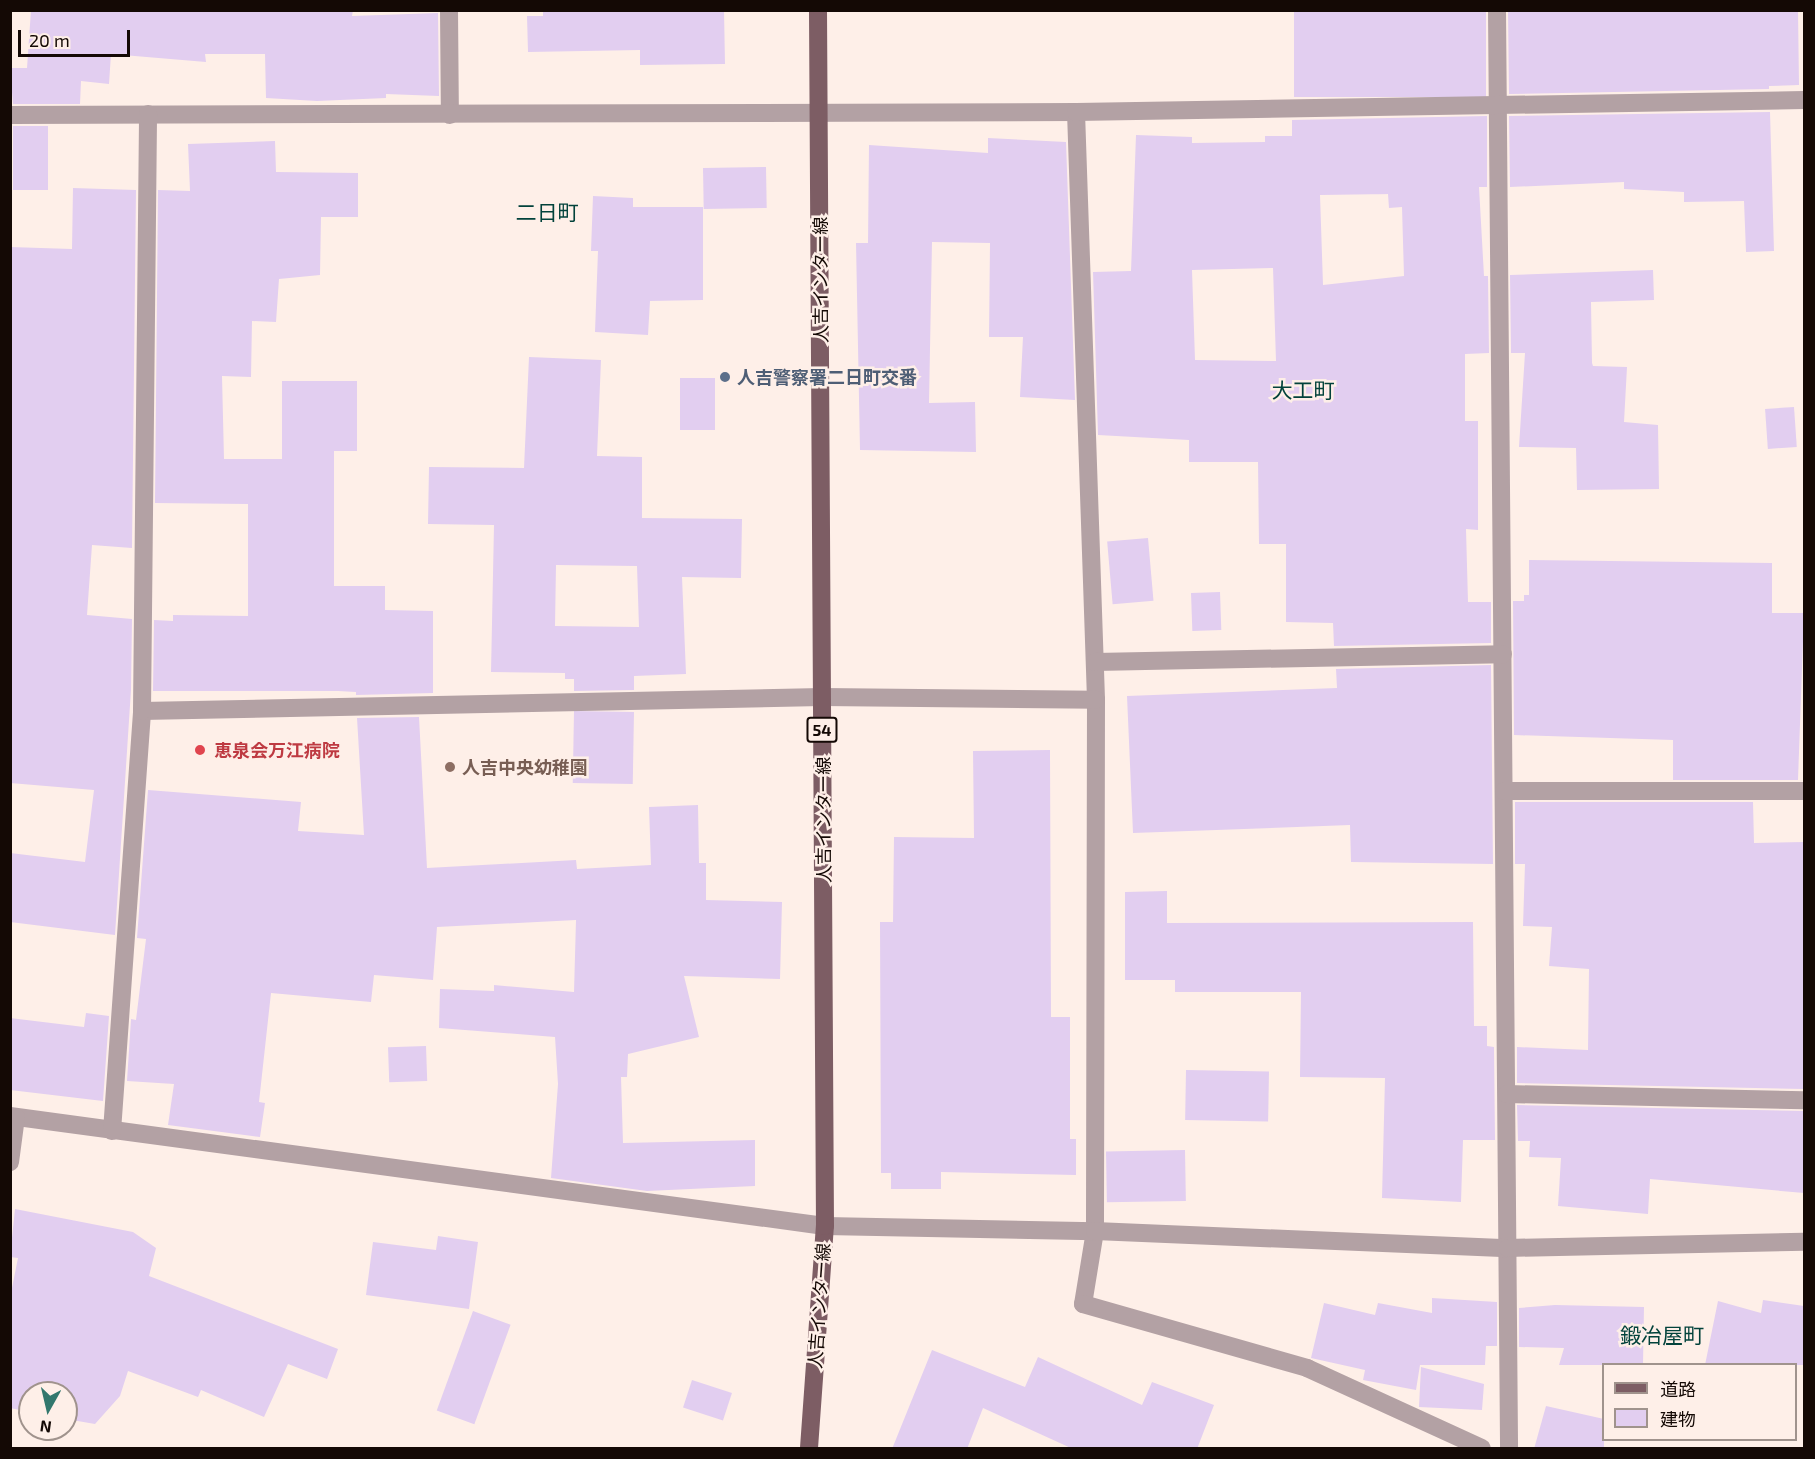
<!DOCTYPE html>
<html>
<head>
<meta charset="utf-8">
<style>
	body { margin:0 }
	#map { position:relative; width:1815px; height:1459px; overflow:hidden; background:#feefe8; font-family:"Exo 2","Noto Sans JP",sans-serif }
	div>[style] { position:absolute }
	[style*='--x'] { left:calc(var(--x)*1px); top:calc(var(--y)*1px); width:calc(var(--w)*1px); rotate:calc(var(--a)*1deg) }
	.building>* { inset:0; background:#e2cef0; transform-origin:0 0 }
	.minor>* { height:18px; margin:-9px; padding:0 9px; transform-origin:9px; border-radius:9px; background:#b3a1a4 }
	.major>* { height:18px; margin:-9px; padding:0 9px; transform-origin:9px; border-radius:9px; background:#7d5d64 }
	.dots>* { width:16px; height:16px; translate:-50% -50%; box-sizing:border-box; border:3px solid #feefe8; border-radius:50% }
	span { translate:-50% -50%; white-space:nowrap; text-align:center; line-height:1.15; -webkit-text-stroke:5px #feefe8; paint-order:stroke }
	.shield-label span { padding:2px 4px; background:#feefe8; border:2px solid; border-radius:4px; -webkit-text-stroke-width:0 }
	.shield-label { font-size:16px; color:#140905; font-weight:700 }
	.street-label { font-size:18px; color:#140905 }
	.service-label { font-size:18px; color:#4e5e75; font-weight:700 }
	.left { translate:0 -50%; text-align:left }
	.health-label { font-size:18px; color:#be3a42; font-weight:700 }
	.education-label { font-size:18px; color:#785e54; font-weight:700 }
	.quarter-label { font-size:21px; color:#02423b }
	.frame { position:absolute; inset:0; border:12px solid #140905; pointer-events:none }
	.legend { position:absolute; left:1602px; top:1363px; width:195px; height:78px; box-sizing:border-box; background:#feefe8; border:2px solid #a0938d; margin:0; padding:8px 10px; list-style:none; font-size:18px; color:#140905 }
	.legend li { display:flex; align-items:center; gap:12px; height:30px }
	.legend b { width:30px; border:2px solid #a0938d }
	.north { position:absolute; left:18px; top:1381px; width:60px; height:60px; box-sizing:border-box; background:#feefe8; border:2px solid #a0938d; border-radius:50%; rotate:188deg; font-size:16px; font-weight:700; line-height:24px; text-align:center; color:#140905 }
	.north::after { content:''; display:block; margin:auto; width:21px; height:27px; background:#32776d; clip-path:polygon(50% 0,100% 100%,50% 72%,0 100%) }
	.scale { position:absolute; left:18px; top:30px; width:112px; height:27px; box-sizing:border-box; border:3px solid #140905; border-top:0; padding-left:8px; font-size:18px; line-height:21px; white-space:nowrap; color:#140905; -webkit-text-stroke:4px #feefe8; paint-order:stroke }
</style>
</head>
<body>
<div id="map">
	<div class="building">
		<div style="clip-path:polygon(31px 10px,353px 10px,352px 16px,438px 13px,439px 96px,386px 94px,386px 98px,317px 101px,266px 98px,265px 54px,205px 54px,206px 62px,111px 54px,109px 84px,81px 81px,80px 104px,13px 104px,10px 68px,27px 68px)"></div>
		<div style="clip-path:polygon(543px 10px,724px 10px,725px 64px,640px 65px,640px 50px,528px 52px,527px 16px,543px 16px)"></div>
		<div style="left:1294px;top:10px;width:192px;height:87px"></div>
		<div style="clip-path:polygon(1508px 10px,1798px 10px,1799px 85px,1769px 86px,1769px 89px,1509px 94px)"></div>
		<div style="clip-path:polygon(1770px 112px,1774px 251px,1746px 252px,1744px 201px,1684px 202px,1684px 192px,1624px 189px,1624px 182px,1510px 187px,1509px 116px)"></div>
		<div style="clip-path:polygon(evenodd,1487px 116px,1487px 187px,1479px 187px,1484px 276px,1488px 276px,1489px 353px,1465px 354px,1465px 421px,1478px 421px,1478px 530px,1466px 529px,1468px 602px,1491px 602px,1491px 643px,1334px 646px,1333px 623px,1286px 622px,1286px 544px,1259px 544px,1258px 462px,1189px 462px,1189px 440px,1098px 435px,1093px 272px,1131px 271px,1136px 135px,1192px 137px,1192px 143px,1265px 142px,1265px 136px,1292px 136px,1292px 120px,1487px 116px,1388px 194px,1389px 208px,1402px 207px,1404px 276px,1323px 285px,1320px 195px,1388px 194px,1487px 116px,1273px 268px,1276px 361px,1195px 360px,1192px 270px,1273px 268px)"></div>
		<div style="left:13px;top:126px;width:35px;height:64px"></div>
		<div style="clip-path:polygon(988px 138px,1066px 142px,1075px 400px,1020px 397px,1023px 337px,989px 337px,990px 243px,932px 242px,929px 403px,975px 402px,976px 452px,860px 450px,856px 243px,868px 243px,869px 145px,988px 153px)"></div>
		<div style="clip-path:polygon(275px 141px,276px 172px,358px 173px,358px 217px,321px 217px,320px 275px,279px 279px,276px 322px,252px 321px,251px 377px,222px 376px,224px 459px,282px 459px,282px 381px,357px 381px,357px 451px,334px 451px,334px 586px,385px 586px,385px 610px,433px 611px,433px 693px,356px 695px,356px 692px,338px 691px,153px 691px,154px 620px,173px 621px,173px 615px,248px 616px,248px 504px,155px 503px,158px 190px,190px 191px,188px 144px)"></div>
		<div style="left:766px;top:167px;width:41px;height:63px;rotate:89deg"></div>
		<div style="clip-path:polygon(73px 188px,136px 190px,132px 548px,92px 545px,87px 615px,132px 619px,131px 690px,115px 935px,10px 922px,10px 853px,85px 862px,94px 790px,10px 783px,10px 247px,72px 249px)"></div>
		<div style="clip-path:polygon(593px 196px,633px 198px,633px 207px,703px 207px,703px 300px,650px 301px,648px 335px,595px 332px,598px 251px,591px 251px)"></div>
		<div style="clip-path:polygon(1653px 270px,1654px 300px,1591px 302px,1592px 363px,1593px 366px,1627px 367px,1624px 422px,1658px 425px,1659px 489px,1577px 490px,1576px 448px,1519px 447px,1525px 353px,1511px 353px,1510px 275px)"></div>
		<div style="clip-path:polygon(evenodd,529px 357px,601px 360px,597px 456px,642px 457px,642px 518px,742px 519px,741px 578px,682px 577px,686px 674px,634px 676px,634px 690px,574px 691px,574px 679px,565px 679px,565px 673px,491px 672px,494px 525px,428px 524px,429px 467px,524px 468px,529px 357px,556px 565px,637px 566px,639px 627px,555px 626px,556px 565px)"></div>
		<div style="left:680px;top:378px;width:35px;height:52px"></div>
		<div style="left:1794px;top:407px;width:40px;height:29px;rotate:86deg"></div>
		<div style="left:1148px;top:538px;width:63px;height:41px;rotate:85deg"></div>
		<div style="clip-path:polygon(1529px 560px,1772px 563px,1772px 613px,1804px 613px,1798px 780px,1673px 780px,1673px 740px,1514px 735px,1513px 601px,1524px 601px,1524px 595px,1529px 595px)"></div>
		<div style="left:1220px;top:592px;width:38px;height:29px;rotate:88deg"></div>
		<div style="clip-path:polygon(1491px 665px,1493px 864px,1351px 862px,1350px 825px,1133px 833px,1127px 696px,1337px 688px,1336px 669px)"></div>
		<div style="left:634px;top:712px;width:72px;height:60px;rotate:91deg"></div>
		<div style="clip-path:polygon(419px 717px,427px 868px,576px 860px,577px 869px,651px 865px,649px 807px,698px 805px,699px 863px,706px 863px,706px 900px,782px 902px,780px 979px,684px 976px,699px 1037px,628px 1054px,627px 1077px,621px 1077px,623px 1143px,755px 1140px,755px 1186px,647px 1191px,551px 1178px,558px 1084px,555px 1037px,439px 1028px,440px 989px,494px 991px,494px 985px,574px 992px,576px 920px,437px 927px,433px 980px,374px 975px,371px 1002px,271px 993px,259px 1102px,265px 1103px,260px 1137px,168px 1125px,174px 1084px,127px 1081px,131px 1019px,136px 1020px,146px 939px,137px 938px,148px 790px,301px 802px,298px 831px,364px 835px,357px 718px)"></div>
		<div style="clip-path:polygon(1050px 750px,1051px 1017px,1070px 1017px,1070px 1139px,1076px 1139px,1076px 1175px,941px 1172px,941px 1189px,891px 1189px,891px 1173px,881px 1173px,880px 922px,893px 922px,894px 837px,974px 838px,973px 751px)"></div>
		<div style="clip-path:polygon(1515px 802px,1753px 802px,1754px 843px,1804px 842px,1804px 1089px,1517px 1083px,1517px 1047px,1588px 1050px,1589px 969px,1549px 966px,1552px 927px,1523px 926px,1525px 864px,1515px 864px)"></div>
		<div style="clip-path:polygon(1167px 891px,1167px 923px,1473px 922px,1474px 1026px,1487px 1026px,1487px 1046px,1494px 1047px,1495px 1140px,1463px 1140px,1461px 1202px,1382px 1198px,1385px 1078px,1300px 1077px,1301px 992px,1175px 992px,1175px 980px,1125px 980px,1125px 892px)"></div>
		<div style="clip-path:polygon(86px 1013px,109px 1016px,103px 1101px,10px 1090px,10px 1018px,84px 1027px)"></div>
		<div style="left:426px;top:1046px;width:35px;height:38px;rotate:88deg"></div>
		<div style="left:1186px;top:1070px;width:83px;height:50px;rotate:1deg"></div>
		<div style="clip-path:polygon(1517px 1105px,1804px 1111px,1804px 1193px,1650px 1179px,1648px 1214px,1558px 1206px,1561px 1158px,1529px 1157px,1530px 1141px,1518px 1141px)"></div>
		<div style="left:1185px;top:1150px;width:51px;height:79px;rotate:89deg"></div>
		<div style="clip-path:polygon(15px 1209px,133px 1232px,156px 1248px,149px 1276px,338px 1349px,327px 1379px,288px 1364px,264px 1417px,201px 1390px,198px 1397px,128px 1371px,120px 1396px,95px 1424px,66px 1419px,66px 1393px,30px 1393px,30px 1412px,10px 1408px,10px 1298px,18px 1258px,10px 1257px)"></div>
		<div style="clip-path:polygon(438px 1236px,478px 1242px,469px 1309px,366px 1295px,373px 1242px,436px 1250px)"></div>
		<div style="clip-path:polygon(1432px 1298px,1497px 1302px,1497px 1346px,1486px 1346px,1485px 1365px,1420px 1365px,1416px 1390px,1363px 1380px,1365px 1370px,1311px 1358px,1324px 1303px,1375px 1315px,1378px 1303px,1432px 1313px)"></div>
		<div style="clip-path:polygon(1763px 1300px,1804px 1306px,1804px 1365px,1705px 1365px,1718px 1301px,1761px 1313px)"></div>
		<div style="clip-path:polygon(1555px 1305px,1644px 1307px,1643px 1365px,1559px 1365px,1564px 1348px,1519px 1347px,1519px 1308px)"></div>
		<div style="left:473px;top:1311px;width:40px;height:106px;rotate:20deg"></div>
		<div style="clip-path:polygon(932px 1350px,1025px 1387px,1038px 1357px,1142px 1405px,1152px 1382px,1214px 1405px,1197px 1449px,1073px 1449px,983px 1408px,967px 1449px,892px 1449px)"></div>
		<div style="clip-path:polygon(1421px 1367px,1484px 1384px,1482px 1410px,1419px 1407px)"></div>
		<div style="left:692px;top:1380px;width:42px;height:29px;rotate:18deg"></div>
		<div style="clip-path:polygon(1546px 1406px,1604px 1419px,1604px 1449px,1534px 1449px)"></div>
	</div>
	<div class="minor">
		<div style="--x:449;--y:10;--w:105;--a:89.5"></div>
		<div style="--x:1497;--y:10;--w:1438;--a:89.52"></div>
		<div style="--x:1076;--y:112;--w:588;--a:88.05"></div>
		<div style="--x:1096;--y:700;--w:531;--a:90.11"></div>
		<div style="--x:1095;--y:1231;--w:74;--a:99.3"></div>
		<div style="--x:1083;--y:1304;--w:233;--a:15.9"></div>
		<div style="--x:1307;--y:1368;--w:192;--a:24.6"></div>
		<div style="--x:10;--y:115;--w:1066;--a:-0.16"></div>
		<div style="--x:1076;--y:112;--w:728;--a:-0.94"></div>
		<div style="--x:1095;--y:662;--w:408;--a:-1.1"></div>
		<div style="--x:142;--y:711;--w:680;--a:-1.18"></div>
		<div style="--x:822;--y:697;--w:274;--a:0.6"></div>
		<div style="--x:1504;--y:791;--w:300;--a:0"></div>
		<div style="--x:1507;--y:1094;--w:297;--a:1.2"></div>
		<div style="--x:10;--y:1116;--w:822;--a:7.69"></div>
		<div style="--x:825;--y:1226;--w:270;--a:1.1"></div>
		<div style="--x:1095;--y:1231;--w:413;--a:2.4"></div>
		<div style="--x:1508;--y:1248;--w:296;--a:-1.2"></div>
		<div style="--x:112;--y:1131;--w:421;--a:-85.9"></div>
		<div style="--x:142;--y:711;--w:597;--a:-89.42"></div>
		<div style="--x:10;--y:1162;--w:45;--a:-82.4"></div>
	</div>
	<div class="major">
		<div style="--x:809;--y:1448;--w:223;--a:-85.9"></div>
		<div style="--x:825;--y:1226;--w:1216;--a:-90.33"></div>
	</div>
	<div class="dots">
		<div style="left:725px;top:377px;background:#5c6f8a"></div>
		<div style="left:200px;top:750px;background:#e0444e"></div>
		<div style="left:450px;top:767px;background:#8d6e63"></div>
	</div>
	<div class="shield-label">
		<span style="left:822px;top:730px">54</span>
	</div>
	<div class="street-label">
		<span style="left:820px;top:280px;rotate:-90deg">人吉インター線</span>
		<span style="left:823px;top:820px;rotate:-90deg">人吉インター線</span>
		<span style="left:819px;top:1306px;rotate:-86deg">人吉インター線</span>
	</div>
	<div class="service-label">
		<span class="left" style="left:737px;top:377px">人吉警察署二日町交番</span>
	</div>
	<div class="health-label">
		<span class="left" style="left:214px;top:750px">恵泉会万江病院</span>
	</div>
	<div class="education-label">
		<span class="left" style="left:462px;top:767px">人吉中央幼稚園</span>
	</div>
	<div class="quarter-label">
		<span style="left:547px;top:212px">二日町</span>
		<span style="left:1303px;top:390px">大工町</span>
		<span style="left:1662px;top:1335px">鍛冶屋町</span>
	</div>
	<div class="frame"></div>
	<ul class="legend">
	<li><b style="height:8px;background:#7d5d64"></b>道路</li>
	<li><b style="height:16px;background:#e2cef0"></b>建物</li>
	</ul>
	<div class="north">N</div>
	<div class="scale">20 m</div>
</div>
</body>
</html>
